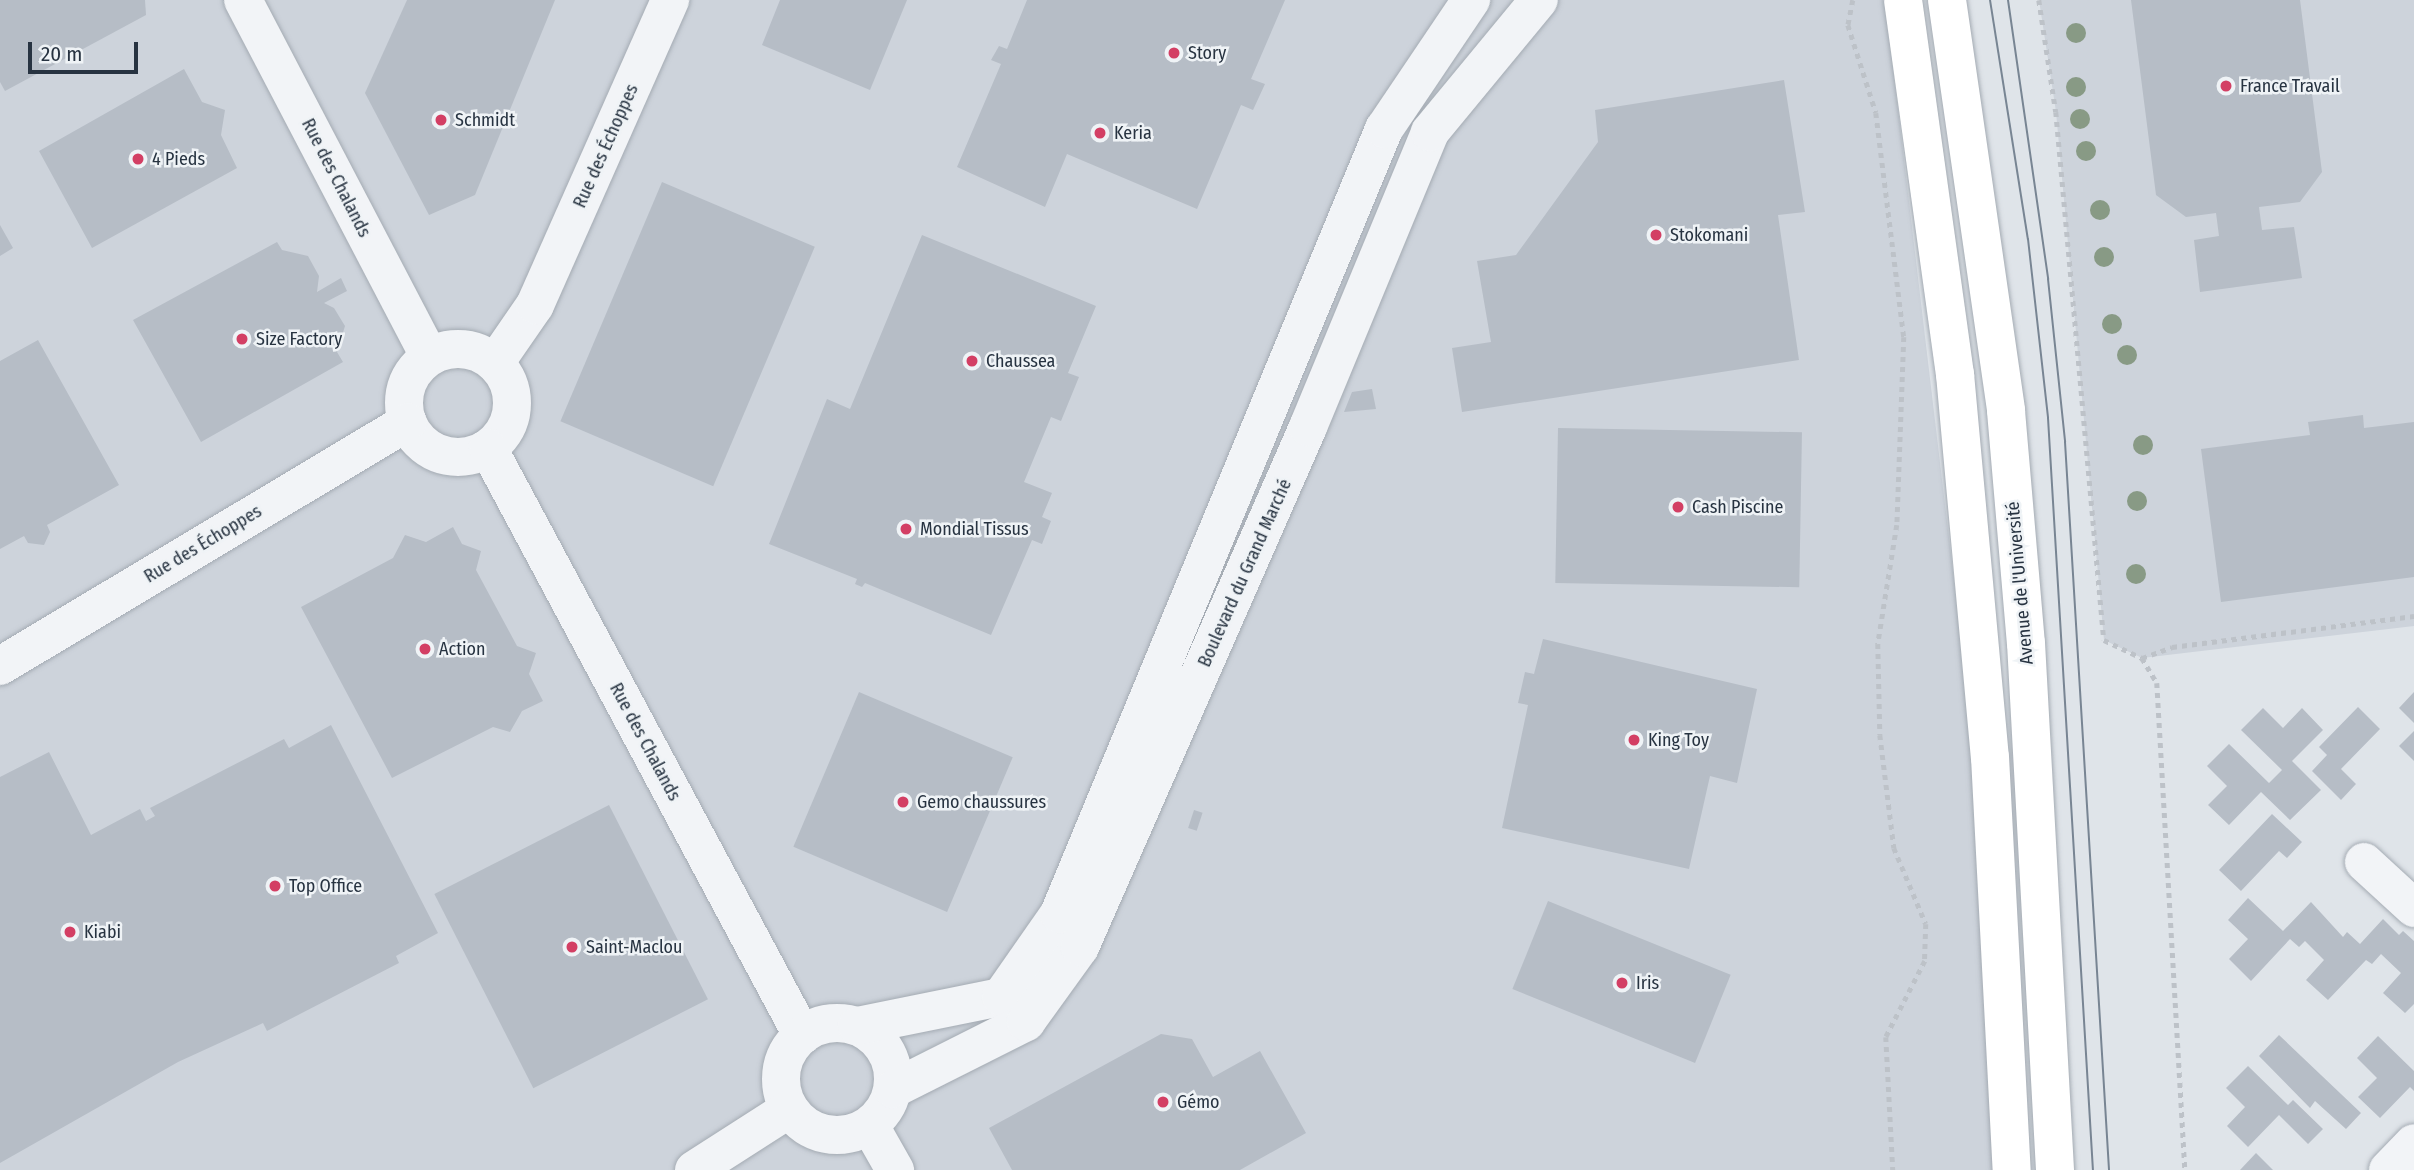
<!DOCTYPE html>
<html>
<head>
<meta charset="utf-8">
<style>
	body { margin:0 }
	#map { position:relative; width:2414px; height:1170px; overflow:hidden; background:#dfe4e9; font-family:"Fira Sans Condensed",sans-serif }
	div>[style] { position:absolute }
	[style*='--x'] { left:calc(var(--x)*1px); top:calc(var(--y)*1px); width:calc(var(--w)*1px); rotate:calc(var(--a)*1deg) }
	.built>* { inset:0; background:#cdd3db }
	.building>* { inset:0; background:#b6bdc6; transform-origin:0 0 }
	.path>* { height:4.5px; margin-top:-2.25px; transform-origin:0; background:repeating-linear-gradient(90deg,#bdc2c8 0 5px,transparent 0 10px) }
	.roads { filter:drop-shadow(0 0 2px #a4abb3) drop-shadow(0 0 2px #a4abb3) }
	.minor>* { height:38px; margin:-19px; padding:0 19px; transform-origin:19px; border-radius:19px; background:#f2f4f7 }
	.minor>.ring { margin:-19px; padding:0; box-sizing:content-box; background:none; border:38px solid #f2f4f7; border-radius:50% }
	.secondary>* { height:38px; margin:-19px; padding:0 19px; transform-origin:19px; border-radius:19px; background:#fff }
	.tram>* { height:2px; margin:-1px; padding:0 1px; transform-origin:1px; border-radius:1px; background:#788593 }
	.trees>* { width:20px; height:20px; margin:-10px; border-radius:50%; background:#889a85 }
	.dots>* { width:19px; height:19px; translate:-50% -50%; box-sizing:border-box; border:4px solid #eff3f6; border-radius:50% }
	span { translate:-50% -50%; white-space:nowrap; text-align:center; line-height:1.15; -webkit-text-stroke:5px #eff3f6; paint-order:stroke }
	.poi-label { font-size:18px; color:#273341 }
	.left { translate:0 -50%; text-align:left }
	.street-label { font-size:18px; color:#273341 }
	.scale { position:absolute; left:28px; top:42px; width:110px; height:32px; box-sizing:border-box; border:4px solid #273341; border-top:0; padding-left:9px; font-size:21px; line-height:24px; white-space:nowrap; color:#273341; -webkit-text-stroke:5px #eff3f6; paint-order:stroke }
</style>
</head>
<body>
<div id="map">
	<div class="built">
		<div style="clip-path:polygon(0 0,1885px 0,1992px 900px,2003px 1170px,0 1170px)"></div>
		<div style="clip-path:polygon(2039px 0,2414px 0,2414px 626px,2142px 658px,2104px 640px,2056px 112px)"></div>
	</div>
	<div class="building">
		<div style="clip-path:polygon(0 0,145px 0,146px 15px,5px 91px,0 82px)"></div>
		<div style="clip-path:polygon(407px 0,555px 0,475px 195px,429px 215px,365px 93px)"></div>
		<div style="clip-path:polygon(780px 0,907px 0,870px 90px,762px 45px)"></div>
		<div style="clip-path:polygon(1027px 0,1285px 0,1251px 79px,1265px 84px,1253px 110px,1241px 105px,1197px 209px,1067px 154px,1045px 207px,957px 167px,1001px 64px,991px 60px,999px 46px,1007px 49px)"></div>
		<div style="clip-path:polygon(2131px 0,2300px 0,2322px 172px,2300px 202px,2259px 207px,2262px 230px,2294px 227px,2302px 278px,2200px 292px,2194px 240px,2219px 236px,2216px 213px,2186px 217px,2156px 195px)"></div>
		<div style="clip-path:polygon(184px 69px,202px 102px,225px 110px,221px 135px,237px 168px,92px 248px,39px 151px)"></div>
		<div style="clip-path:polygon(1784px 80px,1805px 212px,1778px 215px,1799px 360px,1462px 412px,1452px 348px,1491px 342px,1477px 261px,1516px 255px,1598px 142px,1595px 110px)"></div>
		<div style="left:662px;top:182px;width:166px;height:260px;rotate:23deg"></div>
		<div style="clip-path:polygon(0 225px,13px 248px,0 256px)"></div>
		<div style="clip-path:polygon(922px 235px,1096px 306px,1068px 373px,1079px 377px,1061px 421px,1051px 417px,1024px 482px,1052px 493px,1042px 517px,1051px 521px,1042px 544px,1032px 540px,991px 635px,865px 583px,862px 587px,855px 584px,857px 579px,769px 544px,827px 399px,850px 409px)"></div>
		<div style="clip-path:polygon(277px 242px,282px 250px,308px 256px,319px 276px,317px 292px,341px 278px,347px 291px,324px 303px,334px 308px,345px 326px,337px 352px,343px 362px,201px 442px,133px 320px)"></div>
		<div style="clip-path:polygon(38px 340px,119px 485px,47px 525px,50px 532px,44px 545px,28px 543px,24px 536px,0 549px,0 361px)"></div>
		<div style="clip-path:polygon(1372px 389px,1376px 409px,1344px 412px,1352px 392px)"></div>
		<div style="clip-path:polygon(2363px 415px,2364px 428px,2414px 422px,2414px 577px,2221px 602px,2201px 449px,2310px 435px,2308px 422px)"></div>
		<div style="left:1558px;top:428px;width:244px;height:155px;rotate:1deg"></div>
		<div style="clip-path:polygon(453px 527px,462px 544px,481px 551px,476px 570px,517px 646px,536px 653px,529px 674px,543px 701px,522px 711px,510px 732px,493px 727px,392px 778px,301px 607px,393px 558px,405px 535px,426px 542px)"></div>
		<div style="clip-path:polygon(1543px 639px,1757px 689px,1737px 783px,1710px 776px,1689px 869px,1502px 828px,1528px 705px,1518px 703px,1525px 672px,1534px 674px)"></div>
		<div style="left:859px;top:692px;width:167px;height:168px;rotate:23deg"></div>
		<div style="clip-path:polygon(2414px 692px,2414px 723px,2399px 708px)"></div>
		<div style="clip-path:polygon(2358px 707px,2380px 729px,2341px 769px,2356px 784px,2341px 800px,2312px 771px,2327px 755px,2319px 747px)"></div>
		<div style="clip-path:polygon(2263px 708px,2283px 728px,2302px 708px,2323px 730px,2292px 761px,2321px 790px,2290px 820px,2261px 792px,2229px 825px,2208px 805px,2227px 786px,2207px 766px,2229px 744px,2269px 783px,2282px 770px,2241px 730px)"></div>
		<div style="clip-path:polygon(331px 725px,438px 933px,396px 956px,399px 963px,267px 1031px,263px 1023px,178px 1062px,0 1163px,0 777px,49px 752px,91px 835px,140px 809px,146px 821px,155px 816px,150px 808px,284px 739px,289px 748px)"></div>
		<div style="clip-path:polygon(2414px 731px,2414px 761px,2399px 746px)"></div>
		<div style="left:609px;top:805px;width:218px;height:196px;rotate:63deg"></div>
		<div style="left:1194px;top:810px;width:9px;height:19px;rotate:18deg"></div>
		<div style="clip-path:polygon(2272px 814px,2302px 842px,2287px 858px,2279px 851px,2241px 891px,2219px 870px)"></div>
		<div style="clip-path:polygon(2248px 898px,2283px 931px,2311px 902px,2343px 937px,2347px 932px,2360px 944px,2383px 919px,2399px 935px,2403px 931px,2414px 941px,2414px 1004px,2405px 1013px,2383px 993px,2401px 973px,2381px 954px,2372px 964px,2366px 960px,2328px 1000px,2306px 980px,2324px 960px,2305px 941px,2299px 947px,2290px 939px,2251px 981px,2229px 959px,2248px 939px,2228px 920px)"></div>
		<div style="left:1548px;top:901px;width:197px;height:95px;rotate:22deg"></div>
		<div style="clip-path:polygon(1161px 1034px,1192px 1039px,1213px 1077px,1260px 1051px,1306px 1133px,1240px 1170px,1012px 1170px,989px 1128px)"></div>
		<div style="clip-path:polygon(2279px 1035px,2361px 1113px,2346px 1129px,2315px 1101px,2310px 1108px,2259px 1056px)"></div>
		<div style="clip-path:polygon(2378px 1036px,2414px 1071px,2414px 1091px,2410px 1087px,2380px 1118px,2358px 1097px,2377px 1078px,2357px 1058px)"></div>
		<div style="clip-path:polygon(2248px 1066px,2288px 1105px,2293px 1100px,2323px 1129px,2308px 1144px,2279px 1115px,2248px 1147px,2227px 1126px,2245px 1107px,2226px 1088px)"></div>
		<div style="clip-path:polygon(2256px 1153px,2273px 1170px,2240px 1170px)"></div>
	</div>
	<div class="path">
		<div style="--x:1853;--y:0;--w:25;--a:101"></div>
		<div style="--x:1848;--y:25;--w:92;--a:72.3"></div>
		<div style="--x:1876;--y:113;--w:226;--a:82.9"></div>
		<div style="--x:1904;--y:337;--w:188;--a:92.1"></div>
		<div style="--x:1897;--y:525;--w:121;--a:99.1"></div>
		<div style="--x:1878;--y:644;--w:91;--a:88.7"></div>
		<div style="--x:1880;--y:735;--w:114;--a:82.9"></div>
		<div style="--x:1894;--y:848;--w:82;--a:67.2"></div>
		<div style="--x:1926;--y:924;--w:37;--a:92"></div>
		<div style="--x:1925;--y:961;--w:85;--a:117.2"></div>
		<div style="--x:1886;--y:1037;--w:133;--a:87"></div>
		<div style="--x:2039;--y:0;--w:113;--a:81.4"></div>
		<div style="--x:2056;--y:112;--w:530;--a:84.81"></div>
		<div style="--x:2104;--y:640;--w:42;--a:25.3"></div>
		<div style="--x:2142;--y:658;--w:29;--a:59"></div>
		<div style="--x:2157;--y:683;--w:488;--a:86.7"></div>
		<div style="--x:2142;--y:658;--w:32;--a:-20"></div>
		<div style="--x:2172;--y:647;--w:244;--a:-7.3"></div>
	</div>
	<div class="roads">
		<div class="minor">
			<div style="--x:243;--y:0;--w:402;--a:62.4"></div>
			<div class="ring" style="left:404px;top:349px;width:70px;height:70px"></div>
			<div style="--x:495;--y:363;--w:70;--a:-55.4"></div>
			<div style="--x:535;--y:305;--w:334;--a:-66.1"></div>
			<div style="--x:488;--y:448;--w:666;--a:61.86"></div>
			<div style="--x:0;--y:666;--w:475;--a:-30.9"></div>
			<div style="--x:2364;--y:862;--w:68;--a:42.6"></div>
			<div class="ring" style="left:781px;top:1023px;width:74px;height:74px"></div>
			<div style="--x:857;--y:1026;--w:147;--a:-11.4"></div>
			<div style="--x:1001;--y:997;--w:101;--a:-55.1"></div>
			<div style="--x:1059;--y:914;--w:850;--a:-67.51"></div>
			<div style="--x:1384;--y:129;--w:156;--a:-56"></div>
			<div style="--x:893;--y:1089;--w:149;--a:-26.7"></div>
			<div style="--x:1026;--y:1022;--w:92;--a:-54.2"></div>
			<div style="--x:1080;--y:947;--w:568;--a:-66.32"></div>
			<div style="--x:1308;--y:427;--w:319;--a:-67.5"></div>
			<div style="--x:1430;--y:132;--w:171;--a:-50.5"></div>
			<div style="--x:870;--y:1126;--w:51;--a:60.4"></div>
			<div style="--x:694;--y:1170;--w:113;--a:-32.7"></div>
			<div style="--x:2388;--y:1170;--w:37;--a:-46"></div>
		</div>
		<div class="secondary">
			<div style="--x:1903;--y:0;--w:378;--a:82.1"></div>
			<div style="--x:1955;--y:374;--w:385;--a:84.8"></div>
			<div style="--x:1990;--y:757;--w:414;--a:87"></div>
			<div style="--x:1947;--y:0;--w:415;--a:81.8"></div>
			<div style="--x:2006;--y:411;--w:233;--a:85.1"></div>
			<div style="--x:2026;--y:643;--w:528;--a:86.85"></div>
		</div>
	</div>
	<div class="tram">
		<div style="--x:1990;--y:0;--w:242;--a:81"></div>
		<div style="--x:2028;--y:239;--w:180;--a:83.6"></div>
		<div style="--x:2048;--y:418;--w:753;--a:86.58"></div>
		<div style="--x:2008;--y:0;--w:282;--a:81.8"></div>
		<div style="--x:2048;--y:279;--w:164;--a:84"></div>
		<div style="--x:2065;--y:442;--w:729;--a:86.54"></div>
	</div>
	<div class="trees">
		<div style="left:2076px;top:33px"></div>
		<div style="left:2076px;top:87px"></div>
		<div style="left:2080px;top:119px"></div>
		<div style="left:2086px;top:151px"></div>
		<div style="left:2100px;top:210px"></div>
		<div style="left:2104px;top:257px"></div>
		<div style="left:2112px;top:324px"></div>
		<div style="left:2127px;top:355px"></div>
		<div style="left:2143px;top:445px"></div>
		<div style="left:2137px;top:501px"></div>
		<div style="left:2136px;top:574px"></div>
	</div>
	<div class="dots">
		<div style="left:1174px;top:53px;background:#d33f64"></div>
		<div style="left:2226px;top:86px;background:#d33f64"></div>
		<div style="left:441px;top:120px;background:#d33f64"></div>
		<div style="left:1100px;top:133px;background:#d33f64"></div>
		<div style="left:138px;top:159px;background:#d33f64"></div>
		<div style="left:1656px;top:235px;background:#d33f64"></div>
		<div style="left:242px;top:339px;background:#d33f64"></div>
		<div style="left:972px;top:361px;background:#d33f64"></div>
		<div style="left:1678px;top:507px;background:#d33f64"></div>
		<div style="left:906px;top:529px;background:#d33f64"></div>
		<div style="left:425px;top:649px;background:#d33f64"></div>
		<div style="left:1634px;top:740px;background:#d33f64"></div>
		<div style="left:903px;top:802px;background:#d33f64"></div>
		<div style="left:275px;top:886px;background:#d33f64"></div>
		<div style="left:70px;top:932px;background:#d33f64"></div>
		<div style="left:572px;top:947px;background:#d33f64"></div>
		<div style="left:1622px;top:983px;background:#d33f64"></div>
		<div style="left:1163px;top:1102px;background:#d33f64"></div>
	</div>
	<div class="poi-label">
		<span class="left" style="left:1188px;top:53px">Story</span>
		<span class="left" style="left:2240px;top:86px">France Travail</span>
		<span class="left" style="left:455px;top:120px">Schmidt</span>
		<span class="left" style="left:1114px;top:133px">Keria</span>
		<span class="left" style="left:152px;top:159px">4 Pieds</span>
		<span class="left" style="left:1670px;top:235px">Stokomani</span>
		<span class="left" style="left:256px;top:339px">Size Factory</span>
		<span class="left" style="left:986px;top:361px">Chaussea</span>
		<span class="left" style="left:1692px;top:507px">Cash Piscine</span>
		<span class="left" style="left:920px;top:529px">Mondial Tissus</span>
		<span class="left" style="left:439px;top:649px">Action</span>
		<span class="left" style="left:1648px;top:740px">King Toy</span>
		<span class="left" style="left:917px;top:802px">Gemo chaussures</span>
		<span class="left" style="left:289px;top:886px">Top Office</span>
		<span class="left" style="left:84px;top:932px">Kiabi</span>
		<span class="left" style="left:586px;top:947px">Saint-Maclou</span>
		<span class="left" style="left:1636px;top:983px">Iris</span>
		<span class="left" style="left:1177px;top:1102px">Gémo</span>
	</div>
	<div class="street-label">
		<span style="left:606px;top:146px;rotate:-66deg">Rue des Échoppes</span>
		<span style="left:336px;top:178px;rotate:63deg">Rue des Chalands</span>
		<span style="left:203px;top:544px;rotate:-31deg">Rue des Échoppes</span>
		<span style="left:1245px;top:573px;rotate:-66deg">Boulevard du Grand Marché</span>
		<span style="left:2020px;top:583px;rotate:-95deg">Avenue de l'Université</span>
		<span style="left:645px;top:742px;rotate:62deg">Rue des Chalands</span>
	</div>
	<div class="scale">20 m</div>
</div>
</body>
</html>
